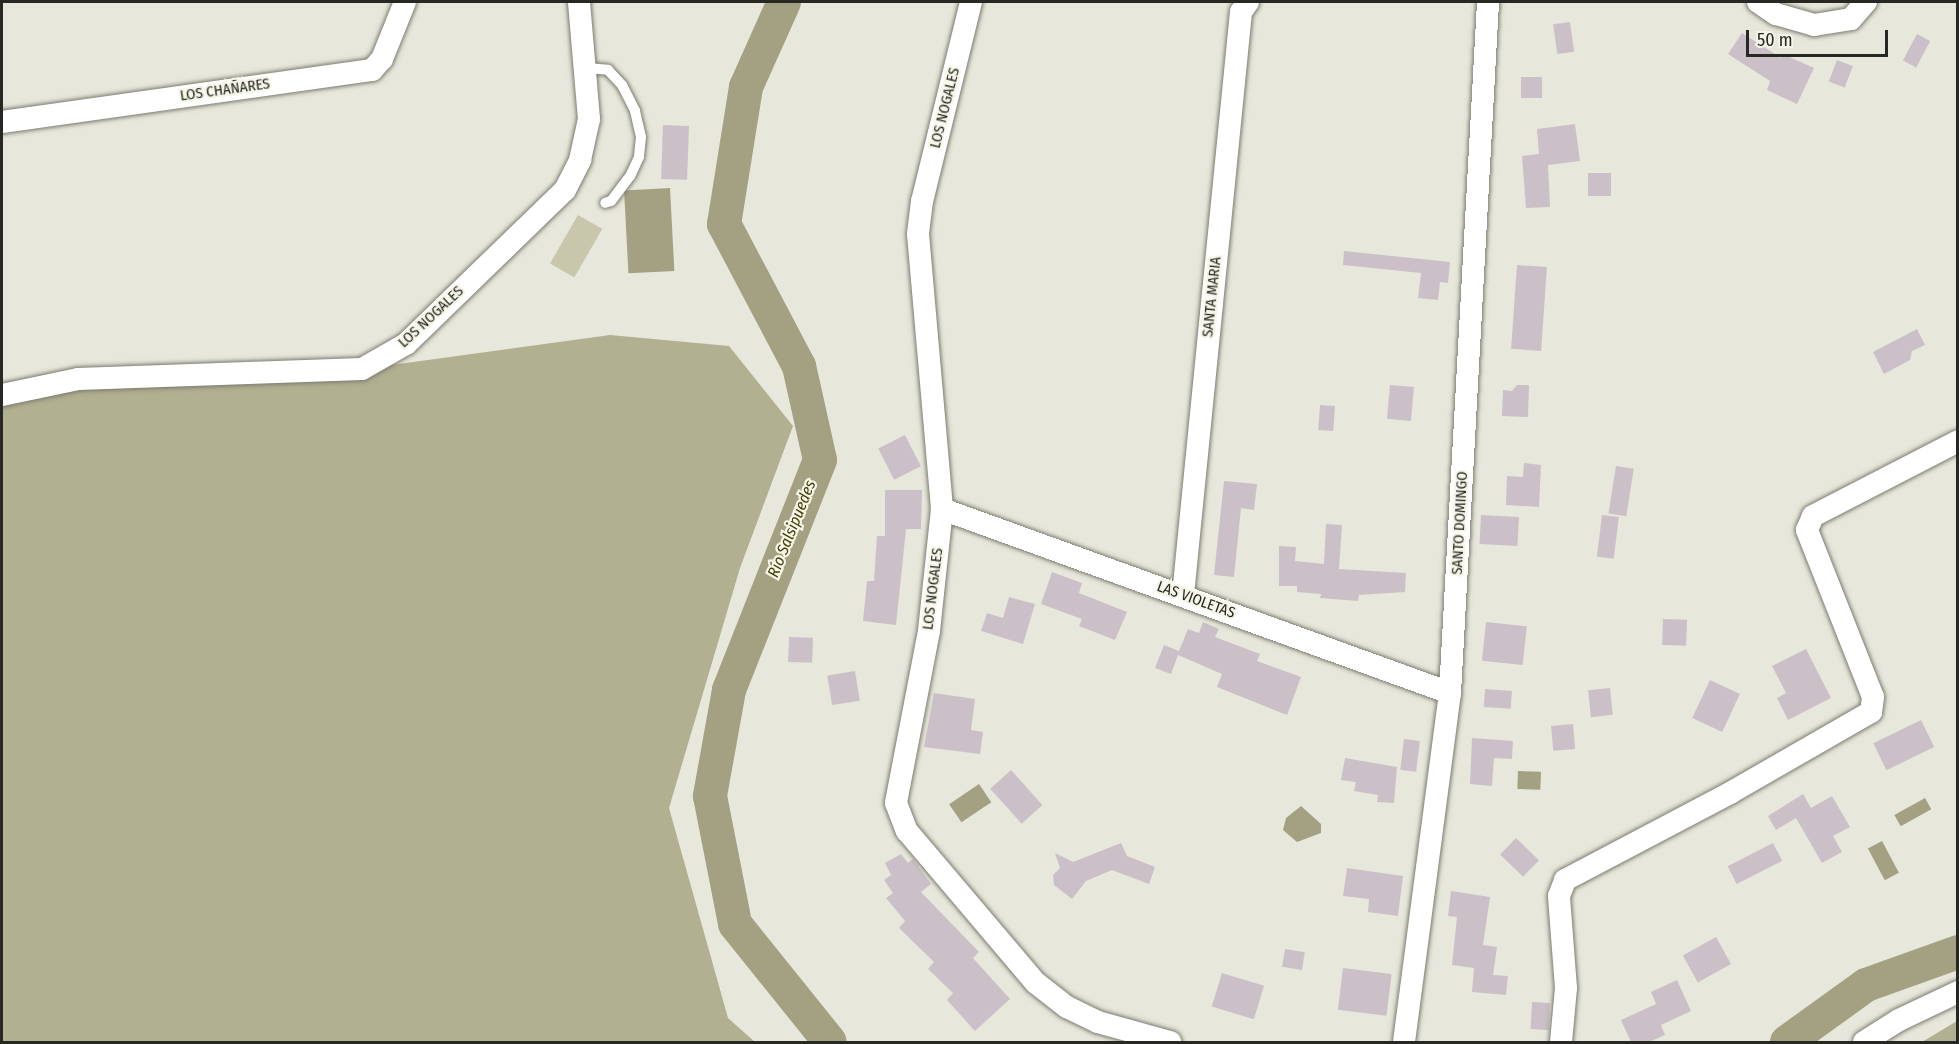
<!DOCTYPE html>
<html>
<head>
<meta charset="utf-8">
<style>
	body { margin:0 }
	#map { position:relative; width:1959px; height:1044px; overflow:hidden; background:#e8e7db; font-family:"Fira Sans Condensed",sans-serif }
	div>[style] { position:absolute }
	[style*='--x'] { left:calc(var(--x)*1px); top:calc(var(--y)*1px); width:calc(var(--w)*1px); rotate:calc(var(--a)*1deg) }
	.green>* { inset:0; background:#c8c6ab; transform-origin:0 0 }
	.forest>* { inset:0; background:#b1b090 }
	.water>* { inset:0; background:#a3a182; transform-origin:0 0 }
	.river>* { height:34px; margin:-17px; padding:0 17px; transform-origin:17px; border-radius:17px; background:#a3a182 }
	.building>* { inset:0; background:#cbc0c7; transform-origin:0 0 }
	.roads { filter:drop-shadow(0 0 2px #7c7b70) drop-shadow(0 0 2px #7c7b70) }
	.service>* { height:10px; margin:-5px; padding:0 5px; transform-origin:5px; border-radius:5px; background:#fff }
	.minor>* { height:22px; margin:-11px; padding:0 11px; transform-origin:11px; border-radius:11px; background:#fff }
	span { translate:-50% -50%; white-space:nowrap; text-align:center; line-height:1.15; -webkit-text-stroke:4.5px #f5f5e8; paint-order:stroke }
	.street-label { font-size:15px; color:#272723 }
	.water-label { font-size:16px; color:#413d03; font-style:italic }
	.frame { position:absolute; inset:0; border:3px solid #272723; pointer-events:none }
	.scale { position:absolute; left:1746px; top:30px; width:142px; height:27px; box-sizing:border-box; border:3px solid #272723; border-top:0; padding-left:8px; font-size:18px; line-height:21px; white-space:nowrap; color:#272723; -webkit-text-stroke:4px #f5f5e8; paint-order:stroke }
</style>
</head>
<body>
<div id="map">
	<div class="green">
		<div style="left:578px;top:215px;width:28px;height:56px;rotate:30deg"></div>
	</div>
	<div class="forest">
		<div style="clip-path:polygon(610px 335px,729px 346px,793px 426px,740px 568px,669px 808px,728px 1018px,755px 1042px,2px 1042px,2px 395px,362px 369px)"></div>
		<div style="clip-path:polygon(1957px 1021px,1957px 1042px,1922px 1042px)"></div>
	</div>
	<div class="water">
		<div style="left:670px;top:188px;width:83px;height:46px;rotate:87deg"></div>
		<div style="left:1518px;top:771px;width:23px;height:18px;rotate:2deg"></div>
		<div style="left:979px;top:784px;width:22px;height:36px;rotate:56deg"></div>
		<div style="left:1925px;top:798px;width:13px;height:35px;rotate:61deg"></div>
		<div style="clip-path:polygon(1301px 806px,1321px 824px,1321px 833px,1297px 842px,1283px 830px,1286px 818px)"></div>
		<div style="left:1882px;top:841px;width:36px;height:16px;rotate:62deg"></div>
	</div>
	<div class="river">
		<div style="--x:784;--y:2;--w:93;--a:114.1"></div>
		<div style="--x:746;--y:87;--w:139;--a:99.1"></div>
		<div style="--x:724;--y:224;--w:161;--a:62.2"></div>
		<div style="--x:799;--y:366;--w:96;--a:77.4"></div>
		<div style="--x:820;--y:460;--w:247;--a:111.6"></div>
		<div style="--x:729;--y:690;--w:108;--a:100.2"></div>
		<div style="--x:710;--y:796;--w:130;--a:78.9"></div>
		<div style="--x:735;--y:924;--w:151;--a:51.2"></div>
		<div style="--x:1787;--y:1042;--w:97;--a:-35.8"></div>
		<div style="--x:1866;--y:985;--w:98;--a:-19.7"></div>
	</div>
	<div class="building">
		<div style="left:1570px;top:22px;width:30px;height:17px;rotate:82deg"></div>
		<div style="clip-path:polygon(1742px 33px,1781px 58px,1783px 54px,1814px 68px,1797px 104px,1767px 90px,1770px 81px,1728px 54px)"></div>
		<div style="left:1917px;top:34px;width:15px;height:30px;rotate:28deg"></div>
		<div style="left:1837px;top:60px;width:17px;height:23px;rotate:21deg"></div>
		<div style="left:1521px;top:77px;width:21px;height:21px"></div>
		<div style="clip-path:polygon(1575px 124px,1580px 161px,1548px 165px,1550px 207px,1526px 208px,1522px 156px,1539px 154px,1537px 129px)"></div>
		<div style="left:663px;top:125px;width:26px;height:54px;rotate:2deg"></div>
		<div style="left:1588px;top:173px;width:23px;height:23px"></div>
		<div style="clip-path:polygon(1344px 251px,1450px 262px,1448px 283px,1440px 282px,1438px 300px,1418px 298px,1421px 273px,1343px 265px)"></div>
		<div style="left:1517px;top:265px;width:30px;height:84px;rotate:4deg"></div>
		<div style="clip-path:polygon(1917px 329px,1925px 345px,1912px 351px,1910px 360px,1884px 374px,1873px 352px)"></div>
		<div style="left:1390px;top:385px;width:24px;height:34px;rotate:5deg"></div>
		<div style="clip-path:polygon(1517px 385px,1529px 385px,1528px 417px,1502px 416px,1503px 390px,1512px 391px)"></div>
		<div style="left:1320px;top:405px;width:15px;height:25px;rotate:4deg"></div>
		<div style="left:905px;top:435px;width:35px;height:30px;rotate:63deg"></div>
		<div style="clip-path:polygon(1524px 463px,1541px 465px,1539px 507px,1506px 505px,1507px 476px,1523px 477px)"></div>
		<div style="left:1616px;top:466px;width:18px;height:48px;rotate:9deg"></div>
		<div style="clip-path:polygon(1224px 481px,1257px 484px,1254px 510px,1241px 508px,1234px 577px,1214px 575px)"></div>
		<div style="clip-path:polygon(885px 490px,922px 490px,921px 529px,906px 529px,896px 625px,863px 621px,867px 581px,874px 581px,877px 536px,885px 536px)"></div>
		<div style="left:1481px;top:515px;width:38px;height:29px;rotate:3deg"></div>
		<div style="left:1602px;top:515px;width:17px;height:42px;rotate:7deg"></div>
		<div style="clip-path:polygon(1326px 524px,1342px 525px,1339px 569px,1406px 573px,1405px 592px,1359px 595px,1358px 601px,1320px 598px,1321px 594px,1297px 592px,1297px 586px,1279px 586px,1279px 546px,1296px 547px,1295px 561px,1324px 564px)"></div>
		<div style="clip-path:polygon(1052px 572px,1082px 583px,1079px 593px,1127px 612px,1115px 640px,1079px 626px,1082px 619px,1041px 604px)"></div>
		<div style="clip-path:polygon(1009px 597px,1035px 604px,1023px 644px,981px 631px,987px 613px,1003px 618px)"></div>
		<div style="left:1663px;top:619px;width:24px;height:26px;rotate:2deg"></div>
		<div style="clip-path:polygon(1203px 622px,1219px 629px,1215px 637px,1260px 654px,1257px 661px,1301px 677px,1287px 715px,1217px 687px,1222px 674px,1178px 655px,1171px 674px,1155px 668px,1164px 645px,1179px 651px,1188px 629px,1199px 633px)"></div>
		<div style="left:1486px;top:622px;width:41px;height:39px;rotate:6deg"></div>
		<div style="left:789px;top:637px;width:24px;height:25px;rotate:2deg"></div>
		<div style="clip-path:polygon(1806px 649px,1831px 698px,1788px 720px,1777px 698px,1786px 693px,1772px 666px)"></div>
		<div style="left:855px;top:671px;width:30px;height:28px;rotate:81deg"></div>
		<div style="left:1710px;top:680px;width:33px;height:42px;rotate:25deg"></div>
		<div style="left:1610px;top:688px;width:27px;height:22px;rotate:84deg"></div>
		<div style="left:1485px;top:689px;width:27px;height:18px;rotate:4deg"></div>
		<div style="clip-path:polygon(934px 693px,975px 699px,971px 730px,983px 732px,980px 754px,924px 747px)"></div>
		<div style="left:1921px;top:720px;width:30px;height:53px;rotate:64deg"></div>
		<div style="left:1573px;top:724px;width:25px;height:22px;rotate:85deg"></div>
		<div style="clip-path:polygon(1472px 738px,1513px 741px,1512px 759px,1494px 758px,1492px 786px,1470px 784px)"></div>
		<div style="left:1404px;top:739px;width:16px;height:31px;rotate:7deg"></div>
		<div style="clip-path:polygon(1345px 758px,1397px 767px,1394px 803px,1377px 802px,1378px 795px,1354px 791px,1356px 782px,1341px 780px)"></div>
		<div style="left:1011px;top:770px;width:47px;height:28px;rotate:48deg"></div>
		<div style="clip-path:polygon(1803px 794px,1811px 808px,1832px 796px,1850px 827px,1833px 836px,1842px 852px,1822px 863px,1796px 818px,1776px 830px,1768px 816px)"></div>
		<div style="left:1516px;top:838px;width:32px;height:23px;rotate:44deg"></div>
		<div style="clip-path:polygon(1121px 843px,1127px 856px,1155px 867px,1149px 884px,1112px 870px,1086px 881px,1072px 899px,1054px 885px,1053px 875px,1060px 868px,1055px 853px,1073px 862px)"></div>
		<div style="left:1773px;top:843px;width:20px;height:51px;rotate:63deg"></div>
		<div style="clip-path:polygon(901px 854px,908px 863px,913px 859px,931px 884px,921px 892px,979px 952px,973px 958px,1010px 999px,975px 1031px,947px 1000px,953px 993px,928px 969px,934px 962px,899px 928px,905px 921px,886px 898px,893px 893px,884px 880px,891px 875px,885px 863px)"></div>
		<div style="clip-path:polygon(1347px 868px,1403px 876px,1398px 916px,1368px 912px,1369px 899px,1343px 896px)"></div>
		<div style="clip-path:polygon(1451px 891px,1490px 897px,1483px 945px,1497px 947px,1493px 975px,1508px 976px,1506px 995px,1472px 992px,1474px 968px,1452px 965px,1457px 917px,1448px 916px)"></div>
		<div style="left:1716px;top:937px;width:31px;height:38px;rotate:61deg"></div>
		<div style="left:1285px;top:949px;width:20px;height:18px;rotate:9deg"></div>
		<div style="left:1343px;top:968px;width:49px;height:42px;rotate:7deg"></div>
		<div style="left:1222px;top:973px;width:44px;height:35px;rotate:17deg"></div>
		<div style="clip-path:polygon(1677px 980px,1691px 1011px,1661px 1025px,1665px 1035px,1649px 1042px,1631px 1042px,1621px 1020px,1656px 1004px,1651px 992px)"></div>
		<div style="left:1532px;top:1002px;width:18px;height:27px;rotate:3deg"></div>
	</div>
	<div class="roads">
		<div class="service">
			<div style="--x:587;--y:68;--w:21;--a:5"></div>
			<div style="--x:608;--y:70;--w:21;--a:47"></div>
			<div style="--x:622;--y:85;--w:29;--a:63"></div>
			<div style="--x:635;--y:111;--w:27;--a:77"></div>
			<div style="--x:641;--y:137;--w:20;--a:96"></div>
			<div style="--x:639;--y:157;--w:21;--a:115"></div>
			<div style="--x:630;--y:176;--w:31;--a:127"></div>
			<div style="--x:611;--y:201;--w:6;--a:162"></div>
		</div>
		<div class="minor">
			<div style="--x:971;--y:2;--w:205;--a:103.8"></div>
			<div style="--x:922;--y:201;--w:33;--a:97"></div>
			<div style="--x:918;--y:234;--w:276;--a:85"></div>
			<div style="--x:942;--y:509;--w:123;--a:96.1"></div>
			<div style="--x:929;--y:631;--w:175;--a:100.9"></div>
			<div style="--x:896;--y:803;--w:30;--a:69"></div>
			<div style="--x:907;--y:831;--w:199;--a:49.7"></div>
			<div style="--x:1036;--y:983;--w:39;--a:38"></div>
			<div style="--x:1067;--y:1007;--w:34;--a:26"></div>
			<div style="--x:1098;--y:1022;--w:75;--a:15.5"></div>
			<div style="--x:1758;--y:2;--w:22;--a:34"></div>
			<div style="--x:1776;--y:14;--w:40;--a:16"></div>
			<div style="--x:1814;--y:25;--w:37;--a:-9"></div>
			<div style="--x:1851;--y:19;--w:23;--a:-49"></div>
			<div style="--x:2;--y:122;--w:374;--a:-8"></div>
			<div style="--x:372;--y:70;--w:15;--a:-48"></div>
			<div style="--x:382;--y:59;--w:61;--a:-68"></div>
			<div style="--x:2;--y:395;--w:78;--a:-11.9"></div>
			<div style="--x:78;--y:379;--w:284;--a:-2"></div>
			<div style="--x:362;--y:369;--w:51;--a:-29.6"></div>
			<div style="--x:406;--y:344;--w:221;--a:-44.1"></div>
			<div style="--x:565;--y:190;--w:34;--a:-63"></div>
			<div style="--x:580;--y:160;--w:42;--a:-77.6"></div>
			<div style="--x:589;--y:119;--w:117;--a:-94.9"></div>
			<div style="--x:942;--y:509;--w:540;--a:19.91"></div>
			<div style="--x:1183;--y:595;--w:586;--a:-84.32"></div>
			<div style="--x:1241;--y:12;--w:12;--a:-55"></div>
			<div style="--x:1404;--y:1042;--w:352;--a:-82.5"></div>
			<div style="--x:1450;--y:693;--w:692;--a:-86.85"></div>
			<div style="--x:1561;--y:1042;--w:54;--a:-84.7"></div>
			<div style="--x:1566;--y:988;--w:92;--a:-94.4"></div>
			<div style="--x:1559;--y:896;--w:17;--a:-69"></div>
			<div style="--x:1565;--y:880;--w:187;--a:-27.8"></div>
			<div style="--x:1730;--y:793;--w:163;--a:-29.9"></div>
			<div style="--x:1871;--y:712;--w:15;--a:-82"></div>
			<div style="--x:1873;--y:697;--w:180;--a:-111.6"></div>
			<div style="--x:1807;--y:530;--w:15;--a:-67"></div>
			<div style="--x:1813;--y:516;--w:163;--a:-27.3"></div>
			<div style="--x:1864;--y:1042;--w:41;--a:-32.2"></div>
			<div style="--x:1899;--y:1020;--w:65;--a:-25.4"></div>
		</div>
	</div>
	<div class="street-label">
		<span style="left:225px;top:90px;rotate:-8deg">LOS CHAÑARES</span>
		<span style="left:945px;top:108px;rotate:-76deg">LOS NOGALES</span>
		<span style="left:1212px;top:297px;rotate:-84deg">SANTA MARIA</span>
		<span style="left:431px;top:317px;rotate:-43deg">LOS NOGALES</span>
		<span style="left:1460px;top:523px;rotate:-87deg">SANTO DOMINGO</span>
		<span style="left:933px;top:589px;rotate:-83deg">LOS NOGALES</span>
		<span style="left:1196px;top:600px;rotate:20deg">LAS VIOLETAS</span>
	</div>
	<div class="water-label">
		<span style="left:792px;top:529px;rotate:-68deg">Río Salsipuedes</span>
	</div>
	<div class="frame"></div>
	<div class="scale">50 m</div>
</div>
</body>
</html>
